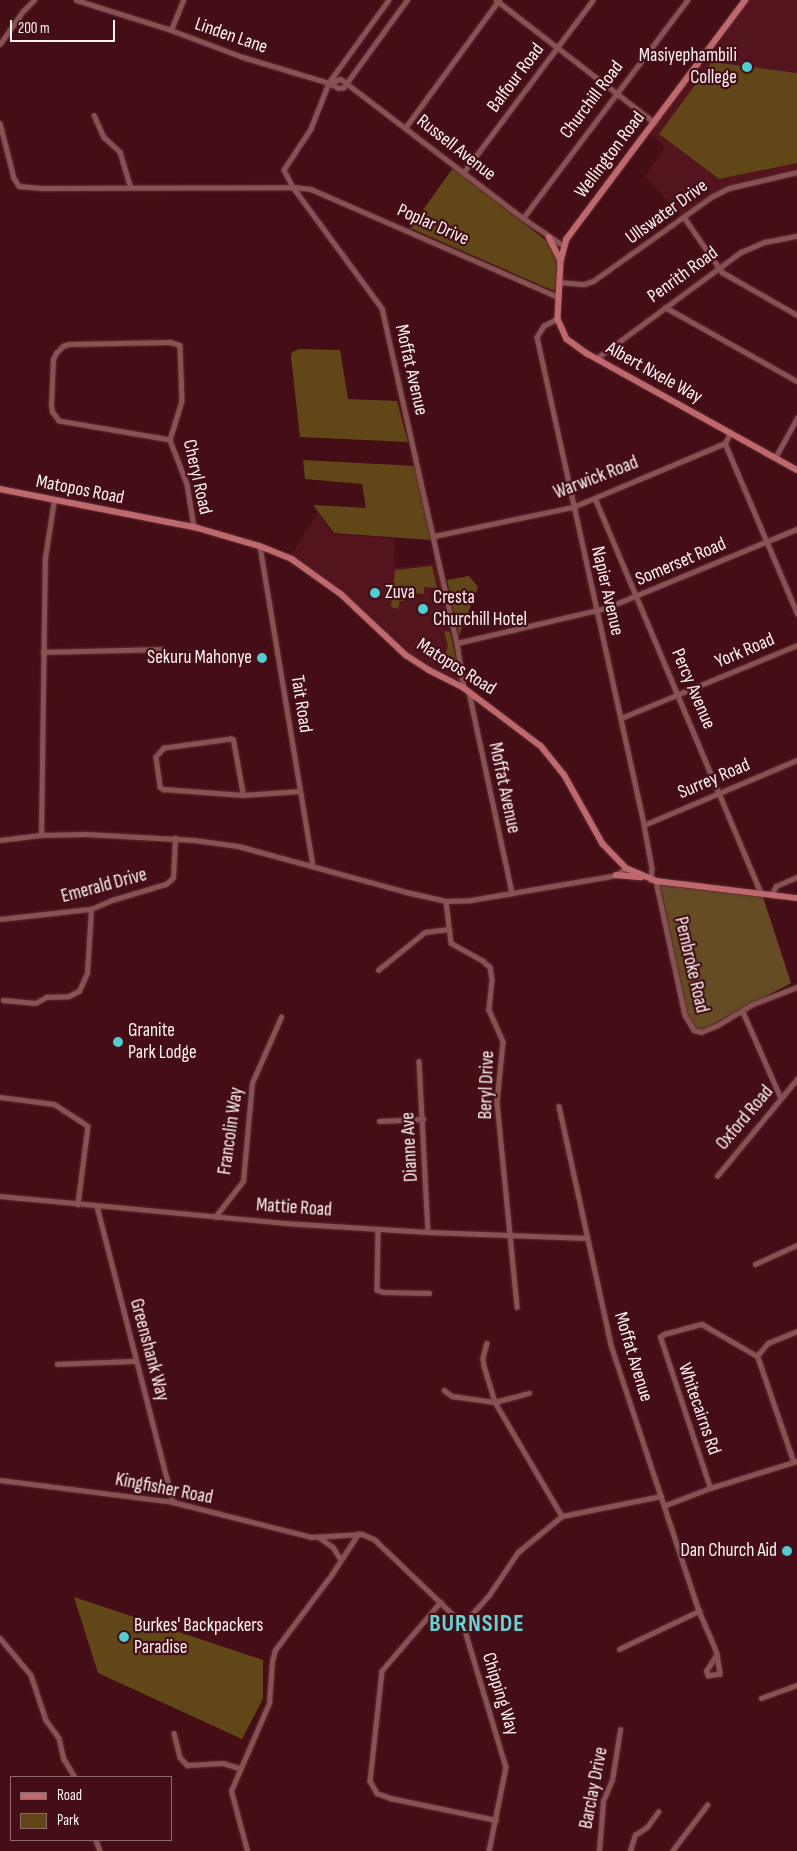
<!DOCTYPE html>
<html>
<head>
<meta charset="utf-8">
<style>
	body { margin:0 }
	#map { position:relative; width:797px; height:1851px; overflow:hidden; background:#450e16; font-family:"Sofia Sans Condensed",sans-serif }
	div>[style] { position:absolute }
	[style*='--x'] { left:calc(var(--x)*1px); top:calc(var(--y)*1px); width:calc(var(--w)*1px); rotate:calc(var(--a)*1deg) }
	.built>* { inset:0; background:#53141d }
	.green>* { inset:0; background:#614618 }
	.forest>* { inset:0; background:#664c25 }
	.roads { filter:drop-shadow(0 0 1px #5e2e35) drop-shadow(0 0 1px #5e2e35) }
	.minor>* { height:4.5px; margin:-2.25px; padding:0 2.25px; transform-origin:2.25px; border-radius:2.25px; background:#885154 }
	.tertiary>* { height:5px; margin:-2.5px; padding:0 2.5px; transform-origin:2.5px; border-radius:2.5px; background:#885154 }
	.secondary>* { height:5.5px; margin:-2.75px; padding:0 2.75px; transform-origin:2.75px; border-radius:2.75px; background:#bf686e }
	.dots>* { width:14px; height:14px; translate:-50% -50%; box-sizing:border-box; border:2px solid #450e16; border-radius:50% }
	span { translate:-50% -50%; white-space:nowrap; text-align:center; line-height:1.15; -webkit-text-stroke:4.5px #450e16; paint-order:stroke }
	.street-label { font-size:19px; color:#faf2f2 }
	.poi-label { font-size:19px; color:#faf2f2 }
	.right { translate:-100% -50%; text-align:right }
	.left { translate:0 -50%; text-align:left }
	.district-label { font-size:24px; color:#66d3d5; font-weight:700; letter-spacing:1px }
	.legend { position:absolute; left:10px; top:1776px; width:162px; height:65px; box-sizing:border-box; background:#450e16; border:1px solid #8d696e; margin:0; padding:6px 9px; list-style:none; font-size:15px; color:#faf2f2 }
	.legend li { display:flex; align-items:center; gap:10px; height:25px }
	.legend b { width:25px; border:1px solid #8d696e }
	.scale { position:absolute; left:10px; top:20px; width:105px; height:22px; box-sizing:border-box; border:2px solid #faf2f2; border-top:0; padding-left:6px; font-size:15px; line-height:18px; white-space:nowrap; color:#faf2f2; -webkit-text-stroke:4px #450e16; paint-order:stroke }
</style>
</head>
<body>
<div id="map">
	<div class="built">
		<div style="clip-path:polygon(747px 0,797px 0,797px 171px,760px 177px,728px 186px,682px 216px,645px 177px,665px 146px,648px 133px)"></div>
		<div style="clip-path:polygon(318px 513px,333px 534px,395px 538px,394px 568px,437px 563px,462px 685px,408px 655px,341px 591px,311px 568px,291px 556px)"></div>
	</div>
	<div class="green">
		<div style="clip-path:polygon(712px 62px,797px 73px,797px 163px,719px 179px,659px 134px)"></div>
		<div style="clip-path:polygon(453px 168px,552px 245px,557px 255px,556px 288px,554px 291px,410px 228px)"></div>
		<div style="clip-path:polygon(299px 349px,340px 350px,348px 399px,397px 401px,408px 442px,300px 437px,291px 357px,292px 352px)"></div>
		<div style="clip-path:polygon(303px 460px,416px 466px,431px 540px,334px 533px,313px 505px,366px 508px,362px 484px,305px 479px)"></div>
		<div style="clip-path:polygon(432px 566px,437px 588px,424px 587px,424px 594px,413px 593px,412px 597px,405px 595px,404px 601px,400px 601px,398px 609px,391px 607px,395px 570px)"></div>
		<div style="clip-path:polygon(469px 576px,478px 587px,459px 636px,447px 580px)"></div>
		<div style="clip-path:polygon(444px 631px,450px 632px,458px 667px,453px 672px,429px 659px,451px 668px,455px 665px,454px 660px,444px 656px,448px 647px)"></div>
		<div style="clip-path:polygon(74px 1597px,263px 1660px,263px 1699px,242px 1739px,98px 1673px)"></div>
	</div>
	<div class="forest">
		<div style="clip-path:polygon(660px 885px,763px 897px,791px 983px,706px 1028px,700px 1030px,693px 1026px,687px 1014px)"></div>
	</div>
	<div class="roads">
		<div class="minor">
			<div style="--x:76;--y:0;--w:100;--a:17.5"></div>
			<div style="--x:171;--y:30;--w:77;--a:20.6"></div>
			<div style="--x:243;--y:57;--w:90;--a:16.8"></div>
			<div style="--x:329;--y:83;--w:11;--a:27"></div>
			<div style="--x:339;--y:88;--w:4;--a:0"></div>
			<div style="--x:343;--y:88;--w:109;--a:-54"></div>
			<div style="--x:389;--y:0;--w:102;--a:125.9"></div>
			<div style="--x:329;--y:83;--w:49;--a:111.4"></div>
			<div style="--x:311;--y:129;--w:49;--a:123.4"></div>
			<div style="--x:284;--y:170;--w:19;--a:62"></div>
			<div style="--x:293;--y:187;--w:150;--a:53.7"></div>
			<div style="--x:382;--y:308;--w:343;--a:77.4"></div>
			<div style="--x:457;--y:643;--w:46;--a:81.2"></div>
			<div style="--x:496;--y:0;--w:200;--a:37.7"></div>
			<div style="--x:171;--y:30;--w:32;--a:-68"></div>
			<div style="--x:0;--y:44;--w:40;--a:-55.1"></div>
			<div style="--x:23;--y:11;--w:16;--a:-45"></div>
			<div style="--x:330;--y:82;--w:11;--a:-15"></div>
			<div style="--x:341;--y:79;--w:229;--a:37.4"></div>
			<div style="--x:523;--y:218;--w:50;--a:34.3"></div>
			<div style="--x:94;--y:115;--w:24;--a:66"></div>
			<div style="--x:104;--y:137;--w:22;--a:43"></div>
			<div style="--x:120;--y:152;--w:37;--a:73"></div>
			<div style="--x:0;--y:123;--w:57;--a:75.7"></div>
			<div style="--x:14;--y:178;--w:9;--a:58"></div>
			<div style="--x:19;--y:186;--w:25;--a:5"></div>
			<div style="--x:44;--y:188;--w:249;--a:-0.2"></div>
			<div style="--x:293;--y:187;--w:18;--a:6"></div>
			<div style="--x:311;--y:189;--w:270;--a:23.6"></div>
			<div style="--x:405;--y:128;--w:159;--a:-53.7"></div>
			<div style="--x:463;--y:173;--w:216;--a:-53.1"></div>
			<div style="--x:684;--y:217;--w:67;--a:55.4"></div>
			<div style="--x:722;--y:272;--w:86;--a:29.8"></div>
			<div style="--x:523;--y:218;--w:273;--a:-53"></div>
			<div style="--x:665;--y:307;--w:151;--a:29.3"></div>
			<div style="--x:558;--y:319;--w:16;--a:153"></div>
			<div style="--x:544;--y:326;--w:13;--a:122"></div>
			<div style="--x:537;--y:337;--w:500;--a:77.6"></div>
			<div style="--x:644;--y:825;--w:44;--a:79.5"></div>
			<div style="--x:652;--y:868;--w:12;--a:95"></div>
			<div style="--x:597;--y:358;--w:179;--a:-36.4"></div>
			<div style="--x:741;--y:252;--w:26;--a:-23"></div>
			<div style="--x:765;--y:242;--w:33;--a:-11"></div>
			<div style="--x:170;--y:440;--w:113;--a:-170.3"></div>
			<div style="--x:59;--y:421;--w:11;--a:-128"></div>
			<div style="--x:52;--y:412;--w:6;--a:-99"></div>
			<div style="--x:51;--y:406;--w:47;--a:-87.6"></div>
			<div style="--x:53;--y:359;--w:7;--a:-63"></div>
			<div style="--x:56;--y:353;--w:10;--a:-45"></div>
			<div style="--x:63;--y:346;--w:6;--a:-18"></div>
			<div style="--x:69;--y:344;--w:101;--a:-1.1"></div>
			<div style="--x:170;--y:342;--w:10;--a:17"></div>
			<div style="--x:180;--y:345;--w:56;--a:88"></div>
			<div style="--x:182;--y:401;--w:41;--a:107.1"></div>
			<div style="--x:170;--y:440;--w:47;--a:68.9"></div>
			<div style="--x:187;--y:484;--w:44;--a:80.8"></div>
			<div style="--x:725;--y:443;--w:185;--a:67"></div>
			<div style="--x:775;--y:458;--w:46;--a:-61.2"></div>
			<div style="--x:595;--y:498;--w:428;--a:67.2"></div>
			<div style="--x:434;--y:536;--w:142;--a:-11.8"></div>
			<div style="--x:573;--y:507;--w:165;--a:-22.8"></div>
			<div style="--x:725;--y:443;--w:11;--a:-63"></div>
			<div style="--x:260;--y:546;--w:324;--a:80.6"></div>
			<div style="--x:457;--y:643;--w:153;--a:-13.2"></div>
			<div style="--x:606;--y:608;--w:207;--a:-22.5"></div>
			<div style="--x:43;--y:652;--w:120;--a:-1.4"></div>
			<div style="--x:469;--y:692;--w:206;--a:77.9"></div>
			<div style="--x:621;--y:718;--w:191;--a:-22.5"></div>
			<div style="--x:243;--y:795;--w:56;--a:-100.3"></div>
			<div style="--x:233;--y:740;--w:2;--a:-153"></div>
			<div style="--x:231;--y:739;--w:68;--a:172.3"></div>
			<div style="--x:164;--y:748;--w:12;--a:132"></div>
			<div style="--x:156;--y:757;--w:30;--a:82"></div>
			<div style="--x:160;--y:787;--w:4;--a:34"></div>
			<div style="--x:163;--y:789;--w:80;--a:4.3"></div>
			<div style="--x:243;--y:795;--w:57;--a:-4"></div>
			<div style="--x:644;--y:825;--w:166;--a:-23"></div>
			<div style="--x:41;--y:835;--w:277;--a:-89.2"></div>
			<div style="--x:45;--y:558;--w:59;--a:-81.2"></div>
			<div style="--x:656;--y:881;--w:137;--a:77.8"></div>
			<div style="--x:685;--y:1015;--w:17;--a:59"></div>
			<div style="--x:694;--y:1030;--w:7;--a:16"></div>
			<div style="--x:701;--y:1032;--w:18;--a:-22"></div>
			<div style="--x:718;--y:1025;--w:41;--a:-31"></div>
			<div style="--x:753;--y:1004;--w:47;--a:-21.1"></div>
			<div style="--x:771;--y:895;--w:10;--a:-61"></div>
			<div style="--x:776;--y:886;--w:23;--a:-23"></div>
			<div style="--x:446;--y:901;--w:42;--a:83.2"></div>
			<div style="--x:451;--y:943;--w:37;--a:29"></div>
			<div style="--x:483;--y:961;--w:9;--a:41"></div>
			<div style="--x:490;--y:967;--w:13;--a:81"></div>
			<div style="--x:492;--y:980;--w:30;--a:96"></div>
			<div style="--x:489;--y:1010;--w:35;--a:66"></div>
			<div style="--x:503;--y:1042;--w:60;--a:95.7"></div>
			<div style="--x:497;--y:1102;--w:206;--a:84.4"></div>
			<div style="--x:0;--y:919;--w:92;--a:-6.3"></div>
			<div style="--x:91;--y:909;--w:23;--a:-23"></div>
			<div style="--x:112;--y:900;--w:56;--a:-16.5"></div>
			<div style="--x:166;--y:884;--w:9;--a:-41"></div>
			<div style="--x:173;--y:878;--w:40;--a:-87.1"></div>
			<div style="--x:378;--y:970;--w:60;--a:-39"></div>
			<div style="--x:425;--y:932;--w:24;--a:-7"></div>
			<div style="--x:3;--y:1000;--w:33;--a:5"></div>
			<div style="--x:36;--y:1003;--w:12;--a:-31"></div>
			<div style="--x:46;--y:997;--w:23;--a:-2"></div>
			<div style="--x:69;--y:996;--w:11;--a:-27"></div>
			<div style="--x:79;--y:991;--w:20;--a:-66"></div>
			<div style="--x:87;--y:973;--w:64;--a:-86.4"></div>
			<div style="--x:743;--y:1012;--w:94;--a:66.2"></div>
			<div style="--x:419;--y:1061;--w:171;--a:87"></div>
			<div style="--x:0;--y:1097;--w:54;--a:7.4"></div>
			<div style="--x:54;--y:1104;--w:40;--a:32.9"></div>
			<div style="--x:88;--y:1126;--w:79;--a:97.3"></div>
			<div style="--x:559;--y:1106;--w:245;--a:77.7"></div>
			<div style="--x:611;--y:1345;--w:280;--a:71.7"></div>
			<div style="--x:699;--y:1611;--w:40;--a:66.6"></div>
			<div style="--x:715;--y:1648;--w:6;--a:72"></div>
			<div style="--x:717;--y:1654;--w:18;--a:81"></div>
			<div style="--x:720;--y:1672;--w:2;--a:90"></div>
			<div style="--x:720;--y:1674;--w:12;--a:171"></div>
			<div style="--x:708;--y:1676;--w:5;--a:-112"></div>
			<div style="--x:706;--y:1671;--w:20;--a:-57"></div>
			<div style="--x:379;--y:1121;--w:44;--a:-2.6"></div>
			<div style="--x:717;--y:1176;--w:126;--a:-50.5"></div>
			<div style="--x:0;--y:1196;--w:285;--a:5.4"></div>
			<div style="--x:284;--y:1223;--w:144;--a:3.6"></div>
			<div style="--x:428;--y:1232;--w:159;--a:2.2"></div>
			<div style="--x:97;--y:1206;--w:306;--a:75.6"></div>
			<div style="--x:215;--y:1217;--w:46;--a:-52.1"></div>
			<div style="--x:243;--y:1181;--w:98;--a:-84.8"></div>
			<div style="--x:252;--y:1083;--w:72;--a:-66.3"></div>
			<div style="--x:378;--y:1229;--w:61;--a:90.9"></div>
			<div style="--x:377;--y:1290;--w:6;--a:18"></div>
			<div style="--x:383;--y:1292;--w:46;--a:1.2"></div>
			<div style="--x:755;--y:1264;--w:46;--a:-24.3"></div>
			<div style="--x:487;--y:1343;--w:16;--a:105"></div>
			<div style="--x:483;--y:1358;--w:8;--a:83"></div>
			<div style="--x:484;--y:1366;--w:38;--a:73"></div>
			<div style="--x:495;--y:1402;--w:35;--a:-15"></div>
			<div style="--x:57;--y:1364;--w:79;--a:-2.2"></div>
			<div style="--x:444;--y:1390;--w:10;--a:37"></div>
			<div style="--x:452;--y:1396;--w:43;--a:7.9"></div>
			<div style="--x:495;--y:1402;--w:132;--a:59.6"></div>
			<div style="--x:793;--y:1461;--w:111;--a:-108.9"></div>
			<div style="--x:757;--y:1356;--w:17;--a:-50"></div>
			<div style="--x:768;--y:1343;--w:31;--a:-22"></div>
			<div style="--x:0;--y:1480;--w:174;--a:7.2"></div>
			<div style="--x:173;--y:1502;--w:142;--a:14.2"></div>
			<div style="--x:311;--y:1537;--w:51;--a:-3.4"></div>
			<div style="--x:362;--y:1534;--w:13;--a:23"></div>
			<div style="--x:374;--y:1539;--w:123;--a:43.7"></div>
			<div style="--x:463;--y:1624;--w:149;--a:73.3"></div>
			<div style="--x:506;--y:1767;--w:86;--a:101.4"></div>
			<div style="--x:710;--y:1488;--w:159;--a:-108.3"></div>
			<div style="--x:660;--y:1337;--w:5;--a:-37"></div>
			<div style="--x:664;--y:1334;--w:39;--a:-15"></div>
			<div style="--x:702;--y:1324;--w:64;--a:30.2"></div>
			<div style="--x:666;--y:1505;--w:47;--a:-21.1"></div>
			<div style="--x:710;--y:1488;--w:91;--a:-17.2"></div>
			<div style="--x:320;--y:1538;--w:16;--a:35"></div>
			<div style="--x:333;--y:1547;--w:15;--a:58"></div>
			<div style="--x:441;--y:1602;--w:91;--a:130.5"></div>
			<div style="--x:382;--y:1671;--w:111;--a:96.2"></div>
			<div style="--x:370;--y:1781;--w:14;--a:60"></div>
			<div style="--x:377;--y:1793;--w:14;--a:21"></div>
			<div style="--x:390;--y:1798;--w:108;--a:11.7"></div>
			<div style="--x:463;--y:1624;--w:39;--a:-48"></div>
			<div style="--x:489;--y:1595;--w:52;--a:-56"></div>
			<div style="--x:518;--y:1552;--w:57;--a:-39.3"></div>
			<div style="--x:562;--y:1516;--w:101;--a:-11.4"></div>
			<div style="--x:0;--y:1638;--w:48;--a:50"></div>
			<div style="--x:31;--y:1675;--w:47;--a:71.6"></div>
			<div style="--x:46;--y:1720;--w:22;--a:54"></div>
			<div style="--x:59;--y:1738;--w:22;--a:77"></div>
			<div style="--x:64;--y:1759;--w:21;--a:59"></div>
			<div style="--x:619;--y:1649;--w:89;--a:-25.4"></div>
			<div style="--x:761;--y:1698;--w:38;--a:-20"></div>
			<div style="--x:174;--y:1733;--w:25;--a:76"></div>
			<div style="--x:180;--y:1757;--w:11;--a:49"></div>
			<div style="--x:187;--y:1765;--w:36;--a:-3"></div>
			<div style="--x:223;--y:1763;--w:17;--a:17"></div>
			<div style="--x:96;--y:1840;--w:12;--a:70"></div>
			<div style="--x:247;--y:1851;--w:62;--a:-104.9"></div>
			<div style="--x:231;--y:1791;--w:96;--a:-66.6"></div>
			<div style="--x:269;--y:1703;--w:42;--a:-85.9"></div>
			<div style="--x:272;--y:1661;--w:11;--a:-75"></div>
			<div style="--x:275;--y:1650;--w:95;--a:-53.1"></div>
			<div style="--x:332;--y:1574;--w:48;--a:-57"></div>
			<div style="--x:599;--y:1851;--w:50;--a:-85.4"></div>
			<div style="--x:603;--y:1801;--w:23;--a:-67"></div>
			<div style="--x:612;--y:1780;--w:51;--a:-80.9"></div>
			<div style="--x:630;--y:1851;--w:17;--a:-73"></div>
			<div style="--x:635;--y:1835;--w:14;--a:-34"></div>
			<div style="--x:647;--y:1827;--w:19;--a:-54"></div>
			<div style="--x:672;--y:1851;--w:58;--a:-52.7"></div>
		</div>
		<div class="tertiary">
			<div style="--x:559;--y:282;--w:25;--a:5"></div>
			<div style="--x:584;--y:284;--w:9;--a:-18"></div>
			<div style="--x:593;--y:281;--w:145;--a:-35.4"></div>
			<div style="--x:711;--y:197;--w:20;--a:-27"></div>
			<div style="--x:729;--y:188;--w:70;--a:-13.2"></div>
			<div style="--x:0;--y:840;--w:41;--a:-7"></div>
			<div style="--x:41;--y:835;--w:45;--a:-1.3"></div>
			<div style="--x:86;--y:834;--w:108;--a:3.2"></div>
			<div style="--x:194;--y:840;--w:44;--a:7.8"></div>
			<div style="--x:238;--y:846;--w:174;--a:15.3"></div>
			<div style="--x:406;--y:892;--w:41;--a:12.7"></div>
			<div style="--x:446;--y:901;--w:25;--a:-2"></div>
			<div style="--x:471;--y:900;--w:137;--a:-9.7"></div>
			<div style="--x:606;--y:877;--w:10;--a:-11"></div>
			<div style="--x:616;--y:875;--w:12;--a:-35"></div>
		</div>
		<div class="secondary">
			<div style="--x:746;--y:0;--w:299;--a:126.8"></div>
			<div style="--x:567;--y:239;--w:23;--a:105"></div>
			<div style="--x:561;--y:261;--w:58;--a:93"></div>
			<div style="--x:558;--y:319;--w:22;--a:66"></div>
			<div style="--x:567;--y:339;--w:26;--a:36"></div>
			<div style="--x:588;--y:354;--w:239;--a:29"></div>
			<div style="--x:549;--y:237;--w:25;--a:63"></div>
			<div style="--x:0;--y:489;--w:198;--a:11.1"></div>
			<div style="--x:194;--y:527;--w:69;--a:16.1"></div>
			<div style="--x:260;--y:546;--w:35;--a:22"></div>
			<div style="--x:292;--y:559;--w:60;--a:35.5"></div>
			<div style="--x:341;--y:594;--w:89;--a:43.2"></div>
			<div style="--x:406;--y:655;--w:27;--a:33"></div>
			<div style="--x:429;--y:670;--w:39;--a:27"></div>
			<div style="--x:464;--y:688;--w:96;--a:37"></div>
			<div style="--x:541;--y:746;--w:36;--a:51"></div>
			<div style="--x:564;--y:774;--w:80;--a:60.9"></div>
			<div style="--x:603;--y:844;--w:33;--a:46"></div>
			<div style="--x:626;--y:868;--w:33;--a:23"></div>
			<div style="--x:656;--y:881;--w:142;--a:6.9"></div>
			<div style="--x:616;--y:875;--w:25;--a:5"></div>
		</div>
	</div>
	<div class="dots">
		<div style="left:747px;top:67px;background:#52cdcf"></div>
		<div style="left:375px;top:593px;background:#52cdcf"></div>
		<div style="left:423px;top:609px;background:#52cdcf"></div>
		<div style="left:262px;top:658px;background:#52cdcf"></div>
		<div style="left:118px;top:1042px;background:#52cdcf"></div>
		<div style="left:787px;top:1551px;background:#52cdcf"></div>
		<div style="left:124px;top:1637px;background:#52cdcf"></div>
	</div>
	<div class="street-label">
		<span style="left:231px;top:36px;rotate:19deg">Linden Lane</span>
		<span style="left:516px;top:78px;rotate:-53deg">Balfour Road</span>
		<span style="left:592px;top:100px;rotate:-53deg">Churchill Road</span>
		<span style="left:456px;top:148px;rotate:38deg">Russell Avenue</span>
		<span style="left:610px;top:155px;rotate:-53deg">Wellington Road</span>
		<span style="left:667px;top:212px;rotate:-36deg">Ullswater Drive</span>
		<span style="left:433px;top:225px;rotate:24deg">Poplar Drive</span>
		<span style="left:683px;top:275px;rotate:-36deg">Penrith Road</span>
		<span style="left:411px;top:370px;rotate:77deg">Moffat Avenue</span>
		<span style="left:654px;top:373px;rotate:29deg">Albert Nxele Way</span>
		<span style="left:197px;top:477px;rotate:77deg">Cheryl Road</span>
		<span style="left:596px;top:478px;rotate:-21deg">Warwick Road</span>
		<span style="left:80px;top:490px;rotate:11deg">Matopos Road</span>
		<span style="left:681px;top:562px;rotate:-23deg">Somerset Road</span>
		<span style="left:607px;top:591px;rotate:77deg">Napier Avenue</span>
		<span style="left:745px;top:651px;rotate:-23deg">York Road</span>
		<span style="left:456px;top:667px;rotate:32deg">Matopos Road</span>
		<span style="left:693px;top:689px;rotate:67deg">Percy Avenue</span>
		<span style="left:301px;top:704px;rotate:81deg">Tait Road</span>
		<span style="left:714px;top:779px;rotate:-23deg">Surrey Road</span>
		<span style="left:504px;top:788px;rotate:78deg">Moffat Avenue</span>
		<span style="left:104px;top:886px;rotate:-15deg">Emerald Drive</span>
		<span style="left:691px;top:965px;rotate:77deg">Pembroke Road</span>
		<span style="left:487px;top:1085px;rotate:-88deg">Beryl Drive</span>
		<span style="left:745px;top:1118px;rotate:-50deg">Oxford Road</span>
		<span style="left:231px;top:1131px;rotate:-82deg">Francolin Way</span>
		<span style="left:410px;top:1147px;rotate:-93deg">Dianne Ave</span>
		<span style="left:294px;top:1208px;rotate:4deg">Mattie Road</span>
		<span style="left:149px;top:1350px;rotate:75deg">Greenshank Way</span>
		<span style="left:633px;top:1357px;rotate:73deg">Moffat Avenue</span>
		<span style="left:699px;top:1409px;rotate:71deg">Whitecairns Rd</span>
		<span style="left:164px;top:1489px;rotate:11deg">Kingfisher Road</span>
		<span style="left:500px;top:1694px;rotate:73deg">Chipping Way</span>
		<span style="left:594px;top:1788px;rotate:-79deg">Barclay Drive</span>
	</div>
	<div class="poi-label">
		<span class="right" style="left:737px;top:67px">Masiyephambili<br>College</span>
		<span class="left" style="left:385px;top:593px">Zuva</span>
		<span class="left" style="left:433px;top:609px">Cresta<br>Churchill Hotel</span>
		<span class="right" style="left:252px;top:658px">Sekuru Mahonye</span>
		<span class="left" style="left:128px;top:1042px">Granite<br>Park Lodge</span>
		<span class="right" style="left:777px;top:1551px">Dan Church Aid</span>
		<span class="left" style="left:134px;top:1637px">Burkes' Backpackers<br>Paradise</span>
	</div>
	<div class="district-label">
		<span style="left:477px;top:1624px">BURNSIDE</span>
	</div>
	<ul class="legend">
	<li><b style="height:6px;background:#bf686e"></b>Road</li>
	<li><b style="height:14px;background:#614618"></b>Park</li>
	</ul>
	<div class="scale">200 m</div>
</div>
</body>
</html>
